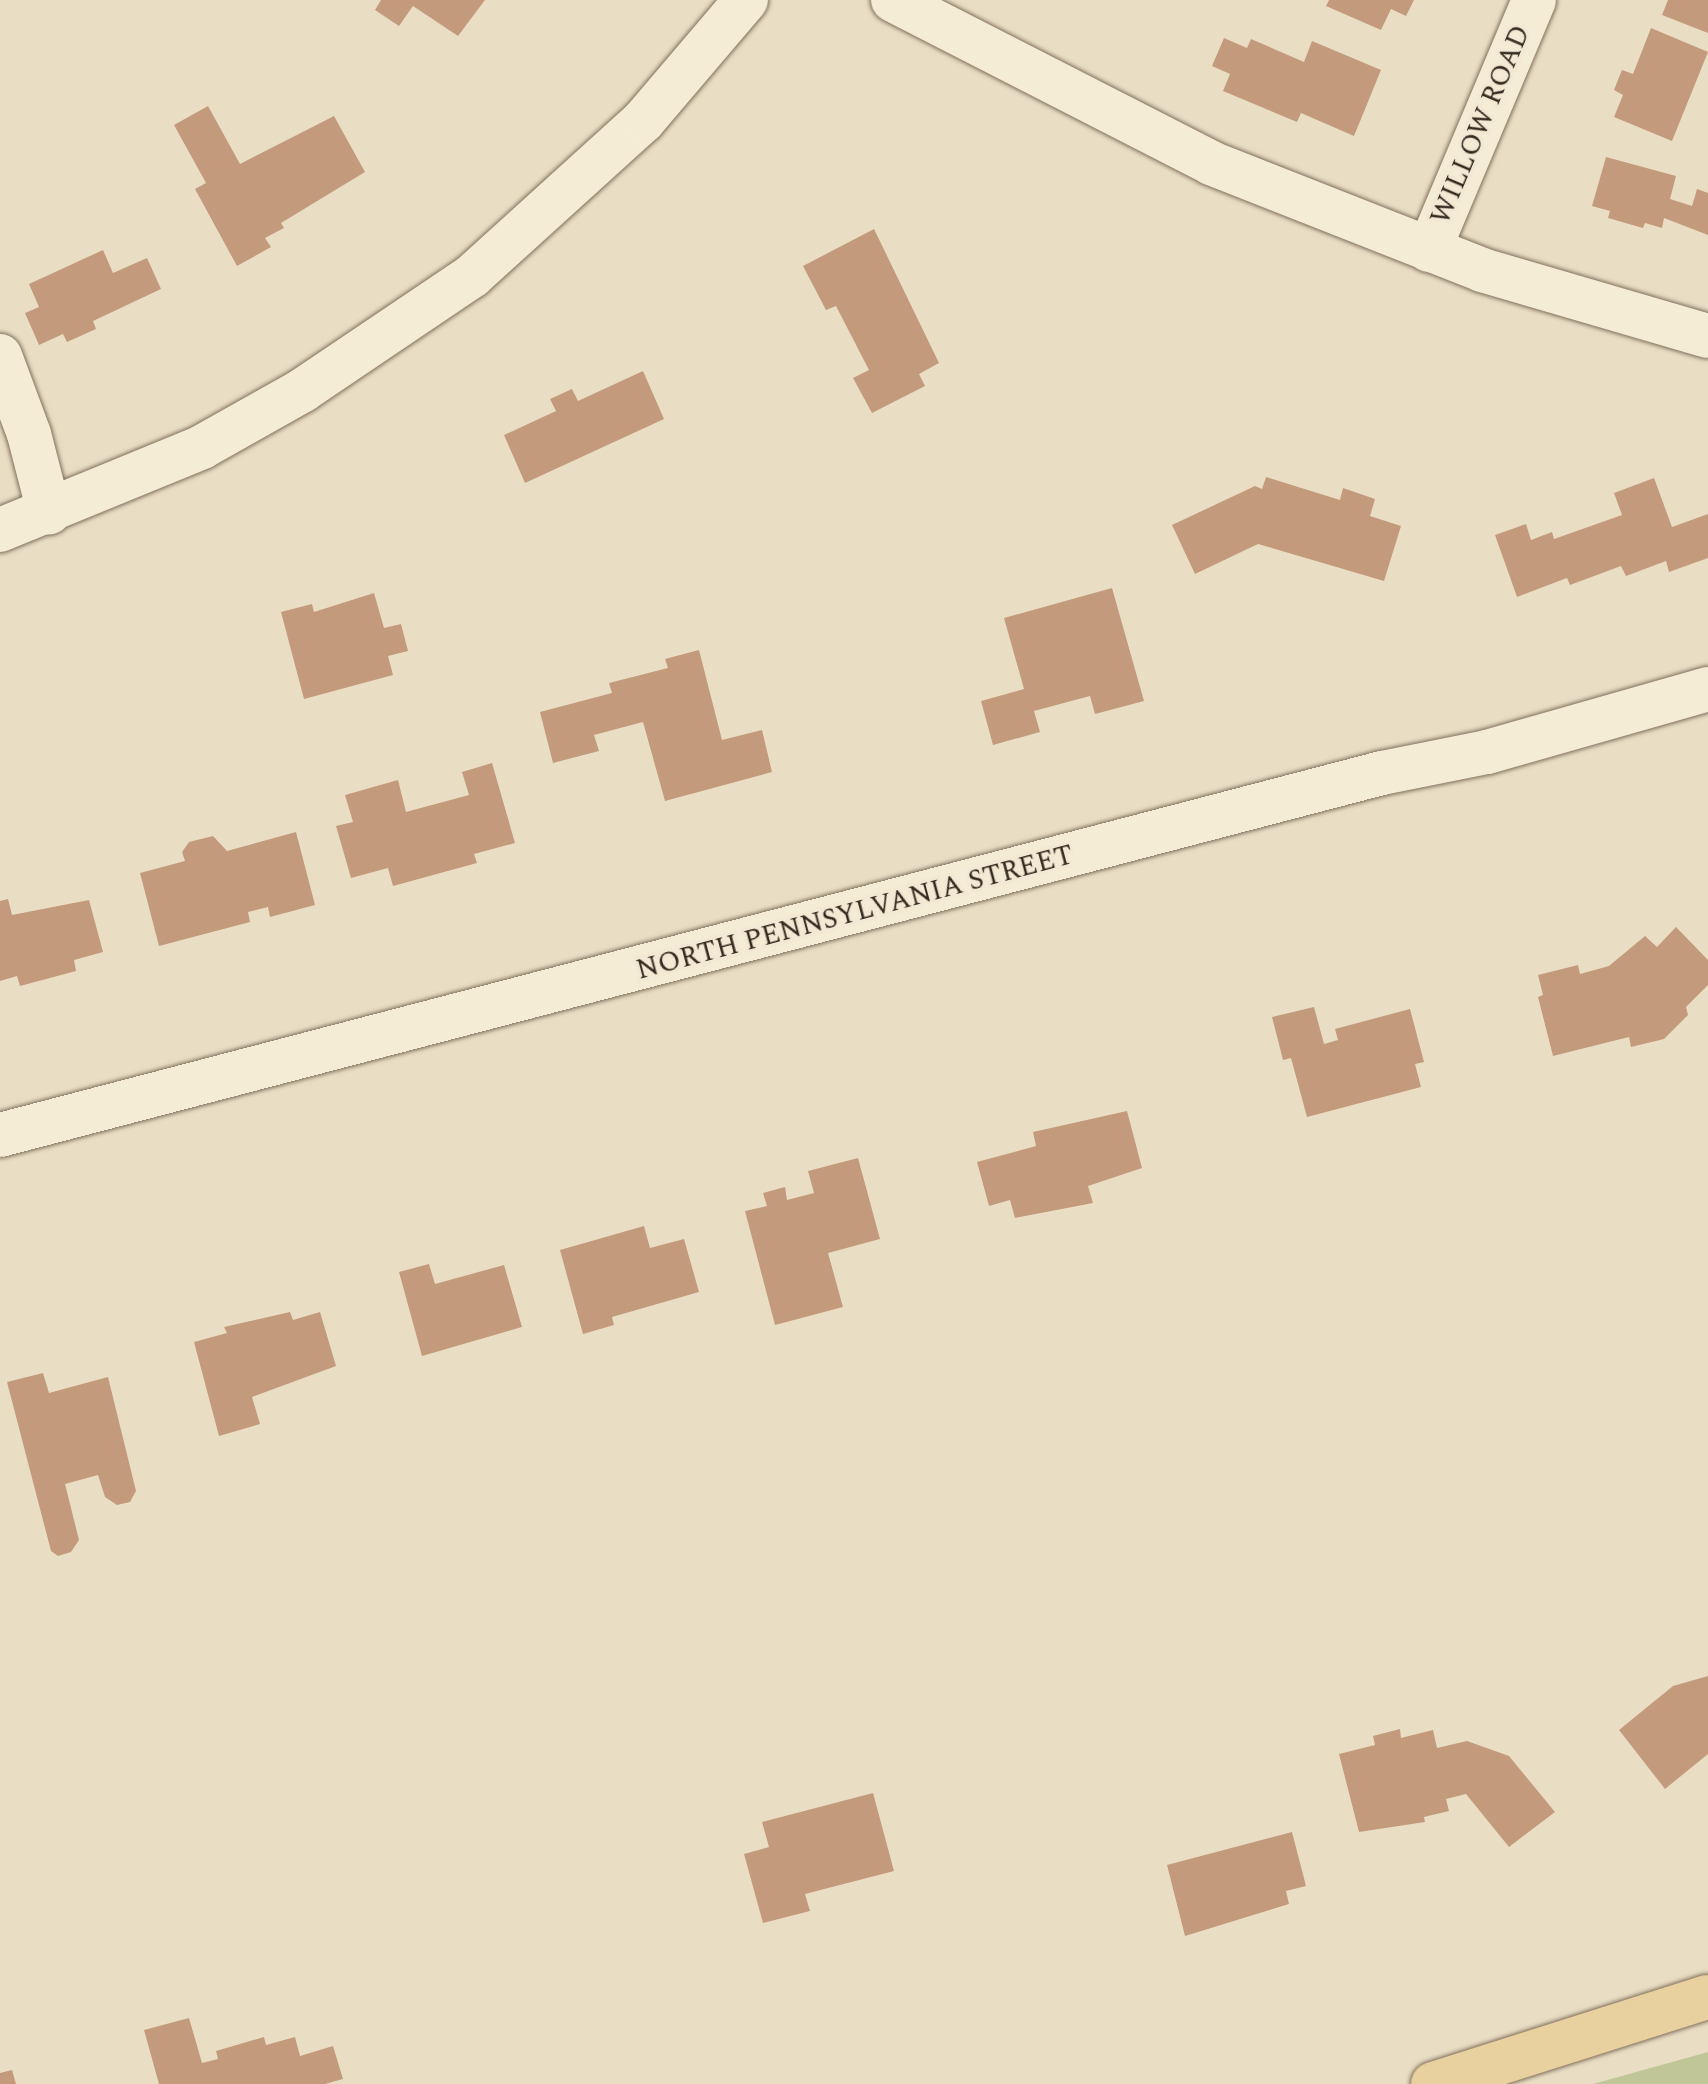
<!DOCTYPE html>
<html>
<head>
<meta charset="utf-8">
<style>
	body { margin:0 }
	#map { position:relative; width:1708px; height:2084px; overflow:hidden; background:#e9dec4; font-family:Spectral,serif }
	div>[style] { position:absolute }
	[style*='--x'] { left:calc(var(--x)*1px); top:calc(var(--y)*1px); width:calc(var(--w)*1px); rotate:calc(var(--a)*1deg) }
	.green>* { inset:0; background:#c1c699 }
	.building>* { inset:0; background:#c49a7d }
	.roads { filter:drop-shadow(0 0 2px #82705c) drop-shadow(0 0 2px #82705c) }
	.minor>* { height:44px; margin:-22px; padding:0 22px; transform-origin:22px; border-radius:22px; background:#f5ecd6 }
	.major>* { height:44px; margin:-22px; padding:0 22px; transform-origin:22px; border-radius:22px; background:#e9d19f }
	span { translate:-50% -50%; white-space:nowrap; text-align:center; line-height:1.15; -webkit-text-stroke:7px #f2e8d3; paint-order:stroke }
	.street-label { font-size:28px; color:#34291f }
</style>
</head>
<body>
<div id="map">
	<div class="green">
		<div style="clip-path:polygon(1708px 2052px,1708px 2084px,1593px 2084px)"></div>
	</div>
	<div class="building">
		<div style="clip-path:polygon(381px 0,485px 0,458px 36px,413px 6px,399px 26px,375px 10px)"></div>
		<div style="clip-path:polygon(1329px 0,1414px 0,1406px 16px,1391px 9px,1381px 30px,1326px 6px)"></div>
		<div style="clip-path:polygon(1668px 0,1708px 0,1708px 33px,1662px 15px)"></div>
		<div style="clip-path:polygon(1651px 28px,1708px 52px,1672px 141px,1614px 117px,1623px 95px,1614px 90px,1622px 70px,1633px 74px)"></div>
		<div style="clip-path:polygon(1224px 38px,1247px 48px,1251px 39px,1304px 62px,1312px 41px,1381px 70px,1354px 136px,1301px 113px,1297px 122px,1223px 91px,1230px 74px,1212px 66px)"></div>
		<div style="clip-path:polygon(208px 106px,240px 164px,334px 116px,365px 172px,281px 223px,284px 228px,265px 238px,271px 247px,237px 266px,195px 189px,206px 183px,174px 125px)"></div>
		<div style="clip-path:polygon(1606px 157px,1676px 176px,1670px 199px,1692px 206px,1697px 189px,1708px 193px,1708px 235px,1664px 218px,1662px 228px,1645px 223px,1643px 228px,1608px 218px,1610px 211px,1592px 206px)"></div>
		<div style="clip-path:polygon(874px 229px,939px 363px,919px 374px,925px 386px,872px 413px,853px 378px,869px 370px,836px 306px,826px 310px,803px 266px)"></div>
		<div style="clip-path:polygon(103px 250px,113px 273px,147px 258px,161px 289px,93px 321px,96px 329px,67px 342px,63px 334px,39px 345px,25px 313px,39px 307px,29px 284px)"></div>
		<div style="clip-path:polygon(643px 371px,664px 419px,525px 483px,504px 435px,556px 411px,550px 399px,572px 389px,578px 401px)"></div>
		<div style="clip-path:polygon(1266px 477px,1340px 500px,1343px 488px,1375px 499px,1370px 516px,1401px 526px,1384px 581px,1258px 544px,1195px 574px,1172px 525px,1255px 486px,1262px 489px)"></div>
		<div style="clip-path:polygon(1654px 478px,1672px 527px,1708px 514px,1708px 558px,1669px 572px,1666px 561px,1626px 576px,1621px 566px,1570px 585px,1567px 578px,1517px 597px,1495px 535px,1526px 524px,1531px 540px,1552px 532px,1554px 539px,1622px 515px,1614px 493px)"></div>
		<div style="clip-path:polygon(1112px 588px,1144px 701px,1095px 714px,1090px 696px,1034px 711px,1040px 732px,993px 745px,981px 701px,1024px 689px,1004px 618px)"></div>
		<div style="clip-path:polygon(374px 593px,384px 628px,401px 624px,408px 651px,388px 656px,393px 675px,304px 699px,281px 612px,312px 604px,314px 612px)"></div>
		<div style="clip-path:polygon(699px 650px,722px 740px,762px 730px,772px 772px,665px 801px,643px 722px,594px 735px,599px 751px,553px 763px,540px 712px,612px 693px,609px 683px,668px 668px,665px 659px)"></div>
		<div style="clip-path:polygon(492px 763px,515px 843px,474px 854px,477px 863px,393px 886px,388px 868px,351px 878px,336px 826px,353px 822px,345px 795px,398px 780px,406px 812px,469px 795px,462px 772px)"></div>
		<div style="clip-path:polygon(296px 832px,315px 905px,270px 917px,268px 907px,248px 912px,250px 922px,159px 946px,140px 873px,185px 861px,182px 852px,189px 842px,213px 836px,227px 851px)"></div>
		<div style="clip-path:polygon(8px 899px,12px 915px,89px 900px,103px 952px,74px 960px,76px 971px,20px 986px,17px 976px,0 981px,0 901px)"></div>
		<div style="clip-path:polygon(1676px 927px,1708px 960px,1708px 985px,1686px 1007px,1688px 1015px,1664px 1039px,1631px 1047px,1629px 1037px,1553px 1056px,1538px 997px,1543px 995px,1538px 975px,1578px 965px,1580px 974px,1609px 966px,1645px 936px,1657px 947px)"></div>
		<div style="clip-path:polygon(1314px 1007px,1324px 1044px,1338px 1040px,1335px 1029px,1410px 1009px,1424px 1062px,1415px 1064px,1421px 1087px,1307px 1117px,1291px 1058px,1283px 1060px,1272px 1017px)"></div>
		<div style="clip-path:polygon(1127px 1111px,1142px 1168px,1088px 1186px,1093px 1203px,1015px 1218px,1010px 1200px,989px 1206px,977px 1162px,1036px 1146px,1033px 1132px)"></div>
		<div style="clip-path:polygon(858px 1158px,880px 1239px,828px 1253px,843px 1307px,775px 1325px,745px 1211px,767px 1206px,763px 1193px,785px 1187px,787px 1200px,814px 1193px,808px 1171px)"></div>
		<div style="clip-path:polygon(644px 1226px,650px 1248px,684px 1239px,699px 1292px,612px 1317px,614px 1325px,583px 1334px,560px 1250px)"></div>
		<div style="clip-path:polygon(429px 1264px,435px 1284px,504px 1265px,522px 1327px,422px 1356px,399px 1272px)"></div>
		<div style="clip-path:polygon(290px 1312px,293px 1320px,320px 1312px,336px 1366px,252px 1397px,260px 1424px,219px 1436px,194px 1342px,227px 1333px,224px 1327px)"></div>
		<div style="clip-path:polygon(43px 1373px,49px 1393px,108px 1377px,136px 1491px,130px 1502px,117px 1505px,105px 1497px,98px 1475px,65px 1484px,79px 1540px,71px 1552px,58px 1556px,51px 1551px,7px 1382px)"></div>
		<div style="clip-path:polygon(1708px 1676px,1708px 1754px,1665px 1789px,1619px 1730px,1673px 1686px)"></div>
		<div style="clip-path:polygon(1400px 1729px,1401px 1738px,1433px 1730px,1437px 1748px,1467px 1741px,1509px 1756px,1555px 1812px,1509px 1847px,1466px 1794px,1446px 1799px,1449px 1811px,1424px 1817px,1425px 1822px,1359px 1832px,1339px 1754px,1375px 1745px,1373px 1736px)"></div>
		<div style="clip-path:polygon(873px 1793px,894px 1871px,805px 1894px,810px 1911px,763px 1923px,744px 1854px,769px 1847px,762px 1822px)"></div>
		<div style="clip-path:polygon(1292px 1832px,1306px 1886px,1286px 1891px,1289px 1904px,1185px 1936px,1167px 1865px)"></div>
		<div style="clip-path:polygon(189px 2018px,202px 2063px,218px 2059px,216px 2051px,264px 2037px,266px 2045px,295px 2037px,300px 2056px,333px 2046px,343px 2079px,325px 2084px,159px 2084px,144px 2030px)"></div>
		<div style="clip-path:polygon(12px 2070px,16px 2084px,0 2084px,0 2073px)"></div>
	</div>
	<div class="roads">
		<div class="minor">
			<div style="--x:893;--y:0;--w:357;--a:27.1"></div>
			<div style="--x:1211;--y:163;--w:291;--a:21.5"></div>
			<div style="--x:1482;--y:270;--w:235;--a:16.3"></div>
			<div style="--x:1429;--y:250;--w:271;--a:-67.2"></div>
			<div style="--x:0;--y:356;--w:83;--a:69.6"></div>
			<div style="--x:29;--y:434;--w:81;--a:75.6"></div>
			<div style="--x:0;--y:530;--w:218;--a:-22.3"></div>
			<div style="--x:202;--y:447;--w:116;--a:-29.4"></div>
			<div style="--x:303;--y:390;--w:204;--a:-34"></div>
			<div style="--x:472;--y:276;--w:231;--a:-42.2"></div>
			<div style="--x:643;--y:121;--w:159;--a:-49.6"></div>
			<div style="--x:0;--y:1135;--w:1429;--a:-14.68"></div>
			<div style="--x:1382;--y:773;--w:107;--a:-11.3"></div>
			<div style="--x:1487;--y:752;--w:230;--a:-15.9"></div>
		</div>
		<div class="major">
			<div style="--x:1433;--y:2084;--w:288;--a:-17.6"></div>
		</div>
	</div>
	<div class="street-label">
		<span style="left:1481px;top:125px;rotate:-67deg">WILLOW ROAD</span>
		<span style="left:855px;top:913px;rotate:-15deg">NORTH PENNSYLVANIA STREET</span>
	</div>
</div>
</body>
</html>
